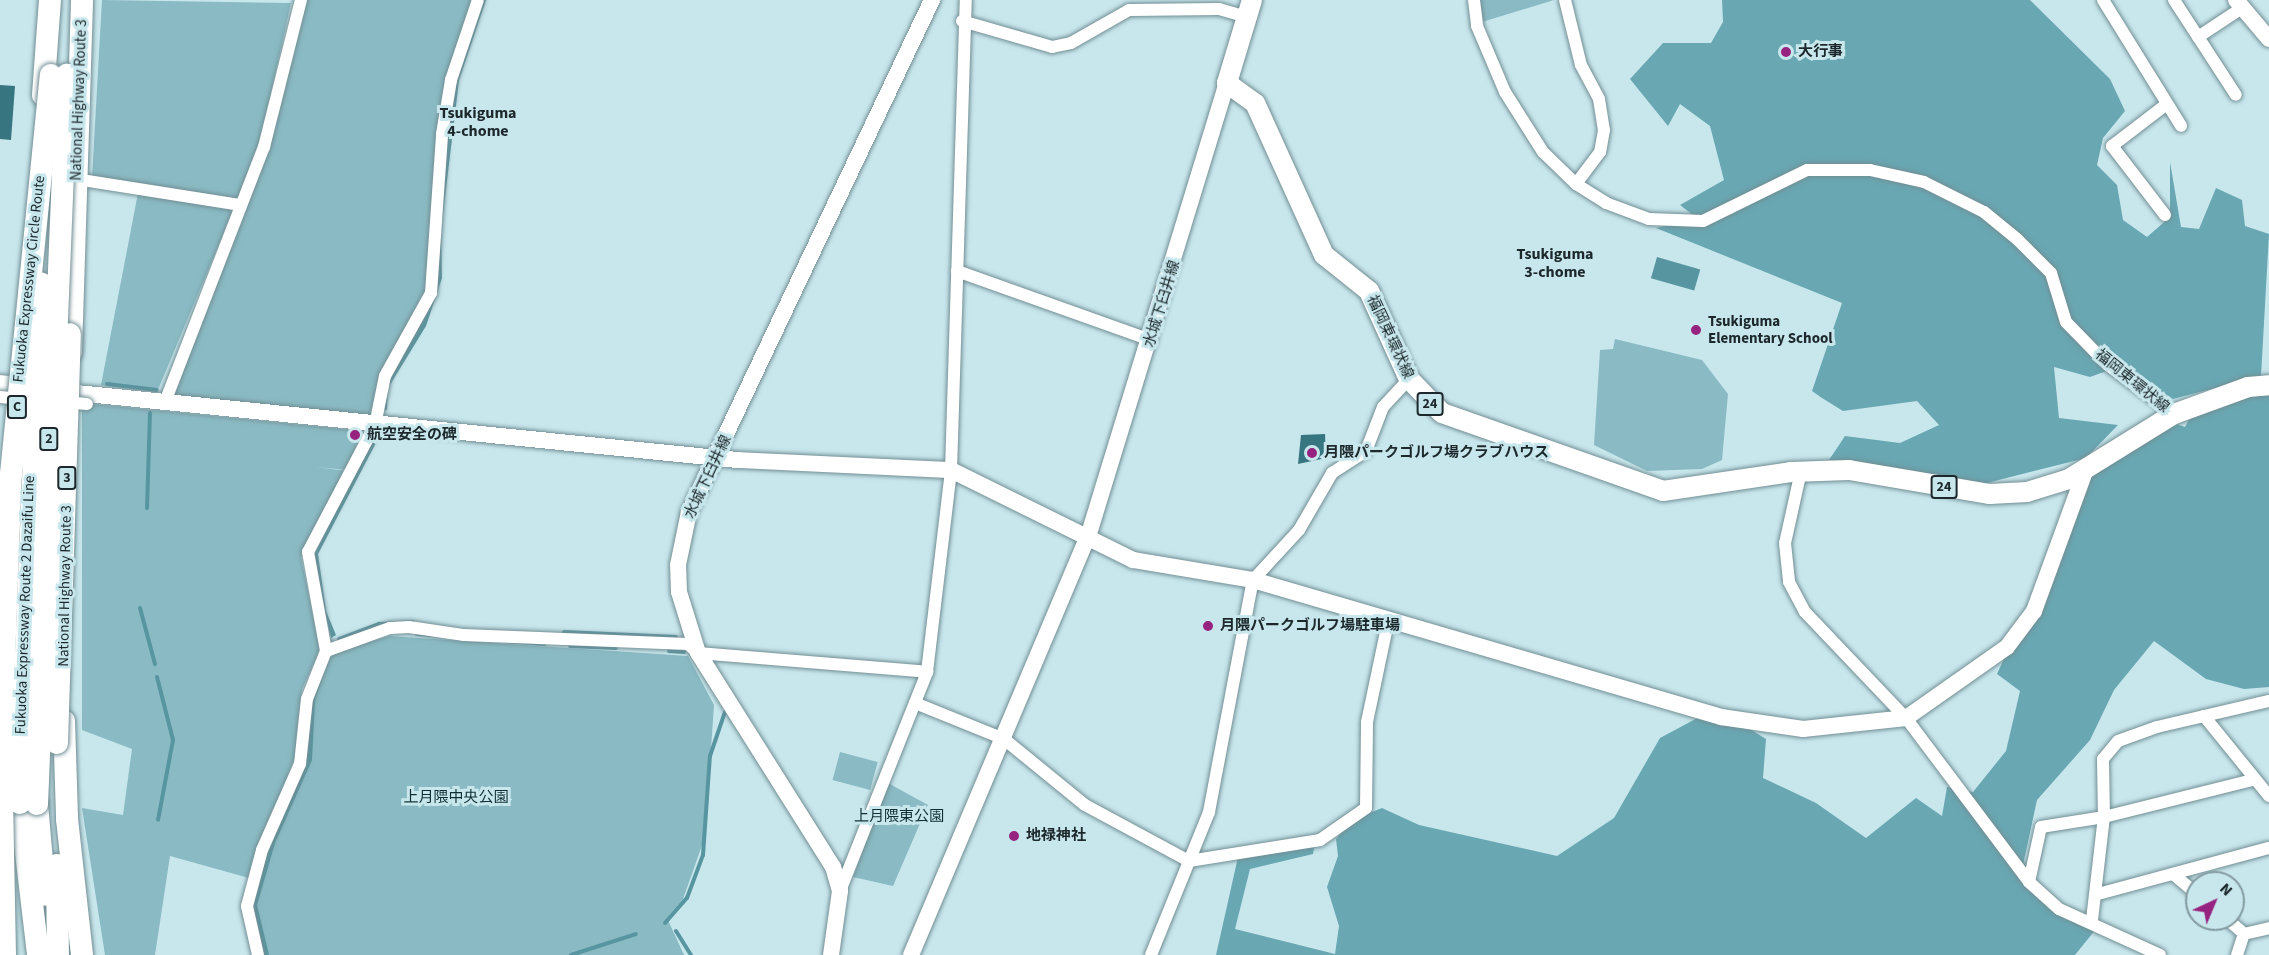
<!DOCTYPE html>
<html>
<head>
<meta charset="utf-8">
<style>
	body { margin:0 }
	#map { position:relative; width:2269px; height:955px; overflow:hidden; background:#c8e7ed; font-family:"Source Sans 3","Noto Sans JP",sans-serif }
	div>[style] { position:absolute }
	[style*='--x'] { left:calc(var(--x)*1px); top:calc(var(--y)*1px); width:calc(var(--w)*1px); rotate:calc(var(--a)*1deg) }
	.green>* { inset:0; background:#8abac3; transform-origin:0 0 }
	.forest>* { inset:0; background:#69a7b2 }
	.water>* { inset:0; background:#5795a0; transform-origin:0 0 }
	.stream>* { height:4px; margin:-2px; padding:0 2px; transform-origin:2px; border-radius:2px; background:#5795a0 }
	.building>* { inset:0; background:#377580 }
	.roads { filter:drop-shadow(0 0 2px #728e94) drop-shadow(0 0 2px #728e94) }
	.street>* { height:12px; margin:-6px; padding:0 6px; transform-origin:6px; border-radius:6px; background:#fff }
	.secondary>* { height:16px; margin:-8px; padding:0 8px; transform-origin:8px; border-radius:8px; background:#fff }
	.primary>* { height:20px; margin:-10px; padding:0 10px; transform-origin:10px; border-radius:10px; background:#fff }
	.highway>* { height:22px; margin:-11px; padding:0 11px; transform-origin:11px; border-radius:11px; background:#fff }
	.bridges { filter:drop-shadow(0 0 2px #728e94) drop-shadow(0 0 2px #728e94) }
	.street-bridge>* { height:12px; margin:-6px; padding:0 6px; transform-origin:6px; border-radius:6px; background:#fff }
	.highway-bridge>* { height:22px; margin:-11px; padding:0 11px; transform-origin:11px; border-radius:11px; background:#fff }
	.dots>* { width:16px; height:16px; translate:-50% -50%; box-sizing:border-box; border:3px solid #c8e7ed; border-radius:50% }
	span { translate:-50% -50%; white-space:nowrap; text-align:center; line-height:1.15; -webkit-text-stroke:6px #c8e7ed; paint-order:stroke }
	.shield-label span { padding:2px 4px; background:#c8e7ed; border:2px solid; border-radius:4px; -webkit-text-stroke-width:0 }
	.shield-label { font-size:14px; color:#1c282b; font-weight:700 }
	.poi-label { font-size:15px; color:#1c282b; font-weight:700 }
	.left { translate:0 -50%; text-align:left }
	.street-label { font-size:15px; color:#1c282b }
	.park-label { font-size:15px; color:#102f35 }
	.neighbourhood-label { font-size:16px; color:#1c282b; font-weight:700 }
	.north { position:absolute; left:2185px; top:871px; width:60px; height:60px; box-sizing:border-box; background:#c8e7ed; border:2px solid #839b9f; border-radius:50%; rotate:44deg; font-size:16px; font-weight:700; line-height:24px; text-align:center; color:#1c282b }
	.north::after { content:''; display:block; margin:auto; width:21px; height:27px; background:#972380; clip-path:polygon(50% 0,100% 100%,50% 72%,0 100%) }
</style>
</head>
<body>
<div id="map">
	<div class="green">
		<div style="clip-path:polygon(102px 0,291px 3px,259px 147px,239px 196px,233px 200px,92px 178px)"></div>
		<div style="clip-path:polygon(306px 0,475px 0,456px 52px,431px 277px,373px 416px,174px 397px,172px 391px,269px 147px)"></div>
		<div style="clip-path:polygon(1479px 0,1554px 0,1482px 22px)"></div>
		<div style="clip-path:polygon(138px 193px,229px 207px,232px 213px,157px 392px,101px 385px)"></div>
		<div style="clip-path:polygon(1615px 339px,1702px 360px,1728px 394px,1722px 460px,1702px 469px,1647px 471px,1594px 445px,1600px 350px,1613px 349px)"></div>
		<div style="clip-path:polygon(82px 403px,362px 431px,347px 470px,315px 467px,348px 471px,301px 557px,320px 650px,302px 689px,295px 757px,249px 878px,170px 856px,155px 955px,105px 955px,82px 808px,123px 815px,132px 749px,82px 730px)"></div>
		<div style="clip-path:polygon(390px 636px,688px 656px,714px 705px,705px 837px,683px 899px,667px 918px,684px 955px,260px 955px,250px 905px,269px 841px,297px 779px,308px 699px,329px 652px)"></div>
		<div style="left:840px;top:752px;width:39px;height:29px;rotate:15deg"></div>
		<div style="clip-path:polygon(888px 783px,928px 805px,893px 886px,853px 877px)"></div>
	</div>
	<div class="forest">
		<div style="clip-path:polygon(1722px 0,2030px 0,2110px 79px,2125px 111px,2103px 138px,2097px 165px,2117px 185px,2123px 220px,2147px 237px,2170px 217px,2170px 162px,2181px 227px,2199px 229px,2216px 188px,2242px 200px,2245px 226px,2269px 234px,2261px 376px,2173px 399px,2120px 366px,2090px 377px,2054px 367px,2059px 418px,2118px 425px,2086px 458px,1971px 487px,1829px 460px,1845px 436px,1900px 443px,1939px 425px,1917px 401px,1843px 411px,1822px 398px,1812px 391px,1842px 303px,1656px 228px,1698px 219px,1680px 205px,1724px 180px,1710px 126px,1680px 104px,1668px 126px,1630px 79px,1663px 43px,1711px 43px,1723px 22px)"></div>
		<div style="clip-path:polygon(2269px 388px,2269px 687px,2244px 689px,2206px 679px,2154px 641px,2114px 690px,2090px 740px,2037px 800px,2020px 879px,2096px 929px,2075px 955px,1216px 955px,1238px 857px,1315px 843px,1313px 854px,1250px 869px,1235px 929px,1335px 954px,1339px 926px,1327px 887px,1338px 856px,1336px 839px,1352px 820px,1382px 808px,1419px 825px,1557px 856px,1614px 818px,1660px 738px,1716px 708px,1766px 739px,1763px 778px,1816px 803px,1866px 838px,1916px 798px,1942px 816px,1947px 787px,1973px 792px,2006px 751px,2020px 691px,1997px 674px,2098px 453px,2152px 416px,2185px 427px,2200px 398px)"></div>
	</div>
	<div class="water">
		<div style="clip-path:polygon(481px 0,486px 0,459px 80px,441px 231px,442px 278px,426px 326px,388px 388px,387px 410px,381px 409px,384px 387px,428px 311px,454px 80px)"></div>
		<div style="left:1657px;top:257px;width:45px;height:22px;rotate:16deg"></div>
		<div style="clip-path:polygon(374px 436px,379px 437px,318px 554px,326px 611px,336px 635px,331px 638px,312px 559px)"></div>
		<div style="clip-path:polygon(330px 654px,315px 699px,312px 760px,275px 843px,257px 905px,269px 955px,262px 955px,252px 905px,267px 850px,306px 759px,310px 697px)"></div>
	</div>
	<div class="stream">
		<div style="--x:107;--y:384;--w:50;--a:6.8"></div>
		<div style="--x:147;--y:508;--w:95;--a:-88.2"></div>
		<div style="--x:140;--y:608;--w:58;--a:75"></div>
		<div style="--x:564;--y:632;--w:112;--a:2.6"></div>
		<div style="--x:417;--y:634;--w:128;--a:4.5"></div>
		<div style="--x:339;--y:639;--w:43;--a:-20.6"></div>
		<div style="--x:379;--y:624;--w:34;--a:-3"></div>
		<div style="--x:570;--y:646;--w:46;--a:2.5"></div>
		<div style="--x:669;--y:651;--w:15;--a:4"></div>
		<div style="--x:157;--y:677;--w:65;--a:75.7"></div>
		<div style="--x:173;--y:740;--w:81;--a:100.6"></div>
		<div style="--x:665;--y:923;--w:33;--a:-49"></div>
		<div style="--x:687;--y:898;--w:46;--a:-69.6"></div>
		<div style="--x:703;--y:855;--w:99;--a:-86"></div>
		<div style="--x:710;--y:756;--w:46;--a:-71.2"></div>
		<div style="--x:676;--y:931;--w:28;--a:58"></div>
		<div style="--x:571;--y:955;--w:68;--a:-17.9"></div>
	</div>
	<div class="building">
		<div style="clip-path:polygon(0 85px,15px 86px,11px 140px,0 139px)"></div>
		<div style="clip-path:polygon(1325px 434px,1326px 458px,1298px 464px,1301px 435px)"></div>
	</div>
	<div class="roads">
		<div class="street">
			<div style="--x:1474;--y:0;--w:26;--a:83"></div>
			<div style="--x:1477;--y:26;--w:72;--a:67"></div>
			<div style="--x:1505;--y:92;--w:71;--a:57.7"></div>
			<div style="--x:1543;--y:152;--w:46;--a:44.1"></div>
			<div style="--x:1576;--y:184;--w:36;--a:32"></div>
			<div style="--x:1606;--y:203;--w:46;--a:20.4"></div>
			<div style="--x:1649;--y:219;--w:54;--a:2.1"></div>
			<div style="--x:1703;--y:221;--w:116;--a:-26.1"></div>
			<div style="--x:1807;--y:170;--w:63;--a:0"></div>
			<div style="--x:1870;--y:170;--w:55;--a:12.5"></div>
			<div style="--x:1924;--y:182;--w:67;--a:26.6"></div>
			<div style="--x:1984;--y:212;--w:43;--a:39.3"></div>
			<div style="--x:2017;--y:239;--w:48;--a:45"></div>
			<div style="--x:2051;--y:273;--w:51;--a:73"></div>
			<div style="--x:2066;--y:322;--w:60;--a:45.7"></div>
			<div style="--x:2108;--y:365;--w:82;--a:36.6"></div>
			<div style="--x:1565;--y:0;--w:67;--a:76.2"></div>
			<div style="--x:1581;--y:65;--w:38;--a:62"></div>
			<div style="--x:1599;--y:99;--w:31;--a:81"></div>
			<div style="--x:1604;--y:130;--w:22;--a:100"></div>
			<div style="--x:1600;--y:152;--w:40;--a:127"></div>
			<div style="--x:2103;--y:0;--w:148;--a:58.2"></div>
			<div style="--x:2174;--y:0;--w:113;--a:56.9"></div>
			<div style="--x:962;--y:21;--w:94;--a:16.1"></div>
			<div style="--x:1052;--y:47;--w:19;--a:-12"></div>
			<div style="--x:1071;--y:43;--w:67;--a:-29.6"></div>
			<div style="--x:1129;--y:10;--w:90;--a:-0.6"></div>
			<div style="--x:1219;--y:9;--w:29;--a:16"></div>
			<div style="--x:2198;--y:37;--w:53;--a:-33.4"></div>
			<div style="--x:76;--y:179;--w:166;--a:9"></div>
			<div style="--x:2165;--y:215;--w:87;--a:-127.5"></div>
			<div style="--x:2112;--y:146;--w:69;--a:-37.4"></div>
			<div style="--x:957;--y:271;--w:206;--a:19.6"></div>
			<div style="--x:165;--y:402;--w:274;--a:-68.8"></div>
			<div style="--x:264;--y:147;--w:152;--a:-75.9"></div>
			<div style="--x:1801;--y:471;--w:74;--a:102.5"></div>
			<div style="--x:1785;--y:543;--w:39;--a:84"></div>
			<div style="--x:1789;--y:582;--w:34;--a:62"></div>
			<div style="--x:1805;--y:612;--w:146;--a:46.4"></div>
			<div style="--x:1906;--y:718;--w:205;--a:53.1"></div>
			<div style="--x:2029;--y:882;--w:40;--a:42"></div>
			<div style="--x:2059;--y:909;--w:111;--a:24.5"></div>
			<div style="--x:326;--y:651;--w:68;--a:-19.8"></div>
			<div style="--x:390;--y:628;--w:19;--a:-3"></div>
			<div style="--x:409;--y:627;--w:56;--a:8.3"></div>
			<div style="--x:464;--y:635;--w:224;--a:2.3"></div>
			<div style="--x:688;--y:644;--w:13;--a:42"></div>
			<div style="--x:698;--y:653;--w:230;--a:4.7"></div>
			<div style="--x:915;--y:703;--w:96;--a:22"></div>
			<div style="--x:1004;--y:739;--w:104;--a:39.2"></div>
			<div style="--x:1085;--y:805;--w:118;--a:28.3"></div>
			<div style="--x:1189;--y:861;--w:133;--a:-9.1"></div>
			<div style="--x:1320;--y:840;--w:56;--a:-34.8"></div>
			<div style="--x:1366;--y:808;--w:86;--a:-89.3"></div>
			<div style="--x:1367;--y:722;--w:102;--a:-78.1"></div>
			<div style="--x:2204;--y:716;--w:103;--a:50.9"></div>
			<div style="--x:2173;--y:874;--w:31;--a:40"></div>
			<div style="--x:2029;--y:882;--w:56;--a:-77.7"></div>
			<div style="--x:2041;--y:827;--w:64;--a:-9"></div>
			<div style="--x:2104;--y:817;--w:153;--a:-14"></div>
			<div style="--x:840;--y:891;--w:236;--a:-68.3"></div>
			<div style="--x:927;--y:672;--w:203;--a:-83.2"></div>
			<div style="--x:951;--y:470;--w:470;--a:-88.2"></div>
			<div style="--x:2098;--y:894;--w:177;--a:-15.1"></div>
			<div style="--x:2227;--y:919;--w:23;--a:41"></div>
			<div style="--x:2092;--y:920;--w:104;--a:-83.4"></div>
			<div style="--x:2104;--y:817;--w:58;--a:-91"></div>
			<div style="--x:2103;--y:759;--w:23;--a:-50"></div>
			<div style="--x:2118;--y:741;--w:41;--a:-19.7"></div>
			<div style="--x:2157;--y:727;--w:115;--a:-13.1"></div>
			<div style="--x:258;--y:955;--w:50;--a:-102.7"></div>
			<div style="--x:247;--y:906;--w:58;--a:-75"></div>
			<div style="--x:262;--y:850;--w:94;--a:-66.2"></div>
			<div style="--x:300;--y:764;--w:65;--a:-83.9"></div>
			<div style="--x:307;--y:699;--w:52;--a:-68.4"></div>
			<div style="--x:326;--y:651;--w:101;--a:-100.3"></div>
			<div style="--x:308;--y:552;--w:144;--a:-62.2"></div>
			<div style="--x:375;--y:425;--w:50;--a:-78.5"></div>
			<div style="--x:385;--y:376;--w:95;--a:-61"></div>
			<div style="--x:431;--y:293;--w:159;--a:-86"></div>
			<div style="--x:442;--y:134;--w:55;--a:-80.5"></div>
			<div style="--x:451;--y:80;--w:84;--a:-71.4"></div>
			<div style="--x:1151;--y:955;--w:154;--a:-67.9"></div>
			<div style="--x:1209;--y:812;--w:236;--a:-79.3"></div>
			<div style="--x:1253;--y:580;--w:68;--a:-47.4"></div>
			<div style="--x:1299;--y:530;--w:66;--a:-59.9"></div>
			<div style="--x:1332;--y:473;--w:40;--a:-32.9"></div>
			<div style="--x:1366;--y:451;--w:47;--a:-68.9"></div>
			<div style="--x:1383;--y:407;--w:38;--a:-47"></div>
			<div style="--x:2237;--y:955;--w:22;--a:-72"></div>
			<div style="--x:2244;--y:934;--w:26;--a:-13"></div>
		</div>
		<div class="secondary">
			<div style="--x:2236;--y:0;--w:51;--a:49.8"></div>
			<div style="--x:0;--y:383;--w:29;--a:6"></div>
			<div style="--x:57;--y:391;--w:684;--a:5.79"></div>
			<div style="--x:738;--y:460;--w:213;--a:2.7"></div>
			<div style="--x:951;--y:470;--w:203;--a:26.3"></div>
			<div style="--x:1133;--y:560;--w:122;--a:9.5"></div>
			<div style="--x:1253;--y:580;--w:488;--a:16.3"></div>
			<div style="--x:1721;--y:717;--w:83;--a:8.3"></div>
			<div style="--x:1803;--y:729;--w:104;--a:-6.1"></div>
			<div style="--x:1906;--y:718;--w:123;--a:-35.1"></div>
			<div style="--x:2007;--y:647;--w:45;--a:-53.1"></div>
			<div style="--x:2034;--y:611;--w:148;--a:-69.9"></div>
			<div style="--x:831;--y:955;--w:65;--a:-82"></div>
			<div style="--x:840;--y:891;--w:25;--a:-106"></div>
			<div style="--x:833;--y:867;--w:253;--a:-122.2"></div>
			<div style="--x:698;--y:653;--w:64;--a:-107.3"></div>
			<div style="--x:679;--y:592;--w:27;--a:-92"></div>
			<div style="--x:678;--y:565;--w:54;--a:-78.3"></div>
			<div style="--x:689;--y:512;--w:567;--a:-64.61"></div>
			<div style="--x:911;--y:955;--w:454;--a:-67.1"></div>
			<div style="--x:1088;--y:537;--w:475;--a:-73"></div>
		</div>
		<div class="primary">
			<div style="--x:1252;--y:0;--w:87;--a:106.8"></div>
			<div style="--x:1227;--y:83;--w:34;--a:36"></div>
			<div style="--x:1255;--y:103;--w:167;--a:65.6"></div>
			<div style="--x:1324;--y:255;--w:58;--a:38.7"></div>
			<div style="--x:1369;--y:291;--w:97;--a:65.6"></div>
			<div style="--x:1409;--y:379;--w:47;--a:45.9"></div>
			<div style="--x:1442;--y:413;--w:234;--a:19.4"></div>
			<div style="--x:1663;--y:491;--w:129;--a:-8.4"></div>
			<div style="--x:1791;--y:472;--w:58;--a:-2"></div>
			<div style="--x:1849;--y:470;--w:143;--a:9.7"></div>
			<div style="--x:1990;--y:494;--w:37;--a:-3"></div>
			<div style="--x:2027;--y:492;--w:44;--a:-17.2"></div>
			<div style="--x:2069;--y:479;--w:123;--a:-31.8"></div>
			<div style="--x:2174;--y:414;--w:79;--a:-20"></div>
			<div style="--x:2248;--y:387;--w:21;--a:-5"></div>
		</div>
		<div class="highway">
			<div style="--x:43;--y:95;--w:95;--a:-85.8"></div>
			<div style="--x:71;--y:352;--w:352;--a:-88.2"></div>
			<div style="--x:64;--y:721;--w:98;--a:88.2"></div>
			<div style="--x:67;--y:819;--w:137;--a:83.7"></div>
			<div style="--x:20;--y:803;--w:153;--a:83.2"></div>
			<div style="--x:37;--y:804;--w:91;--a:85"></div>
			<div style="--x:57;--y:865;--w:90;--a:89.4"></div>
		</div>
	</div>
	<div class="bridges">
		<div class="street-bridge">
			<div style="--x:0;--y:397;--w:23;--a:5"></div>
			<div style="--x:64;--y:402;--w:23;--a:5"></div>
		</div>
		<div class="highway-bridge">
			<div style="--x:57;--y:743;--w:409;--a:-88.2"></div>
			<div style="--x:20;--y:803;--w:520;--a:-87.69"></div>
			<div style="--x:37;--y:804;--w:730;--a:-87.64"></div>
			<div style="--x:5;--y:955;--w:213;--a:-91.1"></div>
			<div style="--x:1;--y:742;--w:268;--a:-87.9"></div>
			<div style="--x:11;--y:474;--w:401;--a:-84.3"></div>
		</div>
	</div>
	<div class="dots">
		<div style="left:1786px;top:52px;background:#972380"></div>
		<div style="left:1696px;top:330px;background:#972380"></div>
		<div style="left:355px;top:435px;background:#972380"></div>
		<div style="left:1312px;top:453px;background:#972380"></div>
		<div style="left:1208px;top:626px;background:#972380"></div>
		<div style="left:1014px;top:836px;background:#972380"></div>
	</div>
	<div class="shield-label">
		<span style="left:1430px;top:404px">24</span>
		<span style="left:17px;top:407px">C</span>
		<span style="left:49px;top:439px">2</span>
		<span style="left:67px;top:478px">3</span>
		<span style="left:1944px;top:487px">24</span>
	</div>
	<div class="poi-label">
		<span class="left" style="left:1798px;top:52px">大行事</span>
		<span class="left" style="left:1708px;top:330px">Tsukiguma<br>Elementary School</span>
		<span class="left" style="left:367px;top:435px">航空安全の碑</span>
		<span class="left" style="left:1324px;top:453px">月隈パークゴルフ場クラブハウス</span>
		<span class="left" style="left:1220px;top:626px">月隈パークゴルフ場駐車場</span>
		<span class="left" style="left:1026px;top:836px">地禄神社</span>
	</div>
	<div class="street-label">
		<span style="left:79px;top:100px;rotate:-88deg">National Highway Route 3</span>
		<span style="left:29px;top:279px;rotate:-84deg">Fukuoka Expressway Circle Route</span>
		<span style="left:1162px;top:304px;rotate:-73deg">水城下臼井線</span>
		<span style="left:1390px;top:337px;rotate:65deg">福岡東環状線</span>
		<span style="left:2132px;top:381px;rotate:39deg">福岡東環状線</span>
		<span style="left:708px;top:477px;rotate:-65deg">水城下臼井線</span>
		<span style="left:65px;top:586px;rotate:-89deg">National Highway Route 3</span>
		<span style="left:25px;top:605px;rotate:-88deg">Fukuoka Expressway Route 2 Dazaifu Line</span>
	</div>
	<div class="park-label">
		<span style="left:456px;top:798px">上月隈中央公園</span>
		<span style="left:899px;top:817px">上月隈東公園</span>
	</div>
	<div class="neighbourhood-label">
		<span style="left:478px;top:122px">Tsukiguma<br>4-chome</span>
		<span style="left:1555px;top:263px">Tsukiguma<br>3-chome</span>
	</div>
	<div class="north">N</div>
</div>
</body>
</html>
